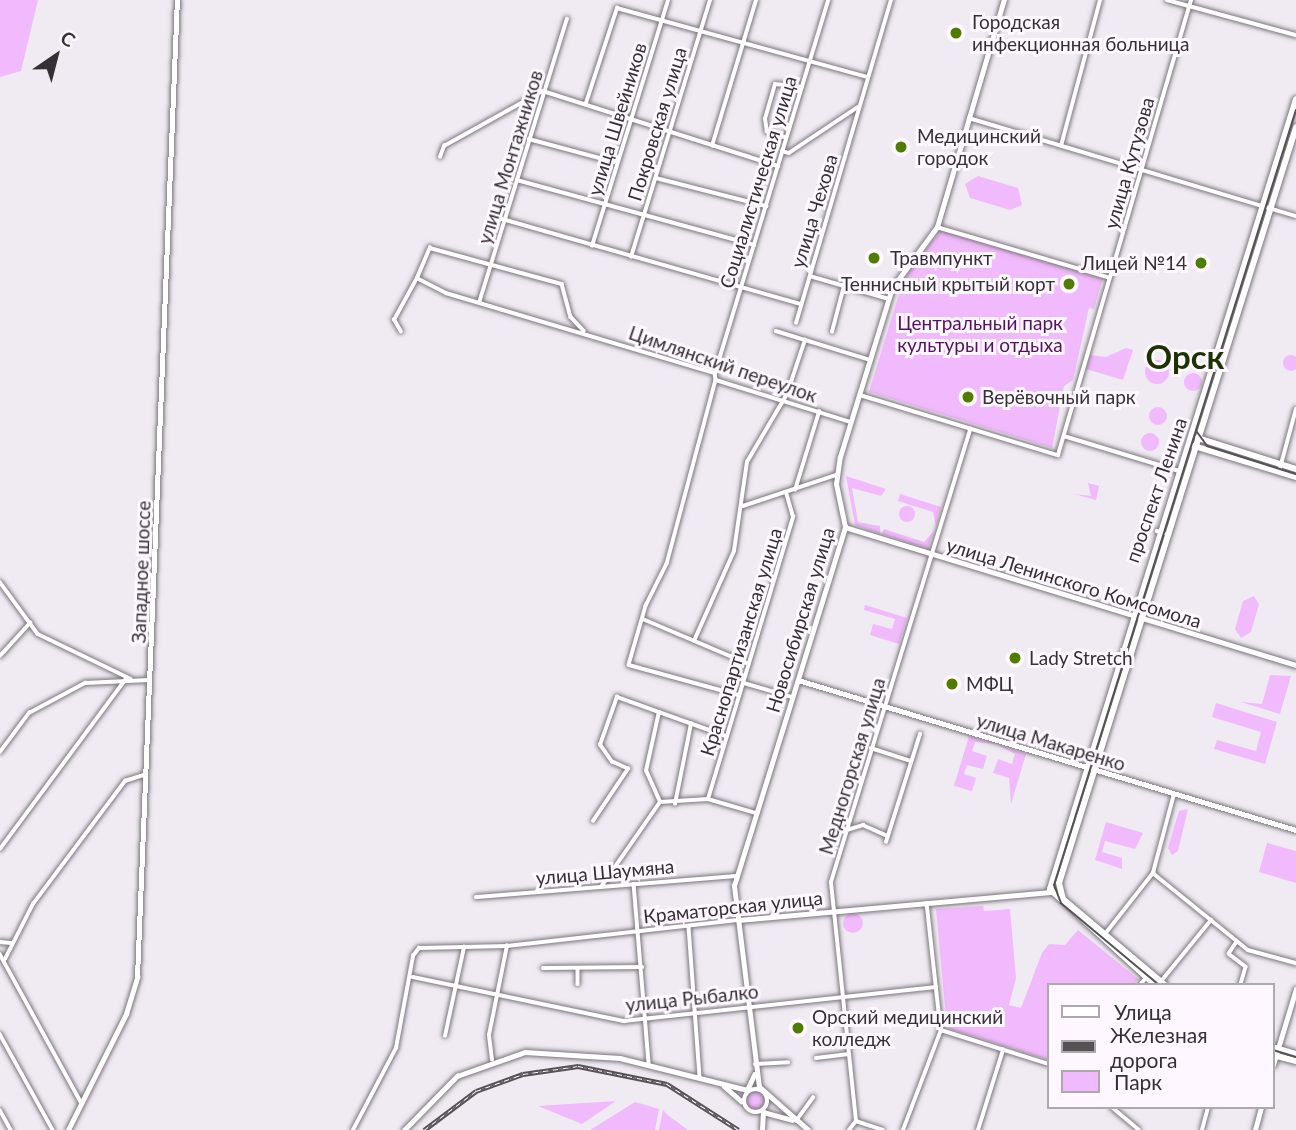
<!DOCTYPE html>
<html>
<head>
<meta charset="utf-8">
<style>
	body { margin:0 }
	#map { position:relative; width:1296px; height:1130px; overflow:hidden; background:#f0eaf2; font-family:Lato,sans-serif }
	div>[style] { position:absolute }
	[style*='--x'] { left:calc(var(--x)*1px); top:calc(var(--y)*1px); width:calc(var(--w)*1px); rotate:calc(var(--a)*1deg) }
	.green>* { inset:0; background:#f1bafc }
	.round { border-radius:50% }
	.roads { filter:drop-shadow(0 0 2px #7a747b) drop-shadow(0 0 2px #7a747b) }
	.minor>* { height:3.5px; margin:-1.75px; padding:0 1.75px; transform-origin:1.75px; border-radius:1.75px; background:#fff }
	.tertiary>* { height:4.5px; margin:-2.25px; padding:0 2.25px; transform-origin:2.25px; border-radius:2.25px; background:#fff }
	.secondary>* { height:4.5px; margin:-2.25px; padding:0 2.25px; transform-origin:2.25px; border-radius:2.25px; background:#fff }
	.secondary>.ring { margin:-2.25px; padding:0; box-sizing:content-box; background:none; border:4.5px solid #fff; border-radius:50% }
	.primary>* { height:6px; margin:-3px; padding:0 3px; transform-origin:3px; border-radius:3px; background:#fff }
	.tram>* { height:2px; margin:-1px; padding:0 1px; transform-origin:1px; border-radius:1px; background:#555155 }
	.rail>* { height:4.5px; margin-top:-2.25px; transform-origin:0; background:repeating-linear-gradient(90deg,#fef7ff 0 5px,#555155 0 10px); box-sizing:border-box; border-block:2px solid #555155 }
	.dots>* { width:19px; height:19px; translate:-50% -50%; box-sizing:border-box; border:4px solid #fef7ff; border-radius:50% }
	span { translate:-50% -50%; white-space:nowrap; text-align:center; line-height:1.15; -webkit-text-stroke:6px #fef7ff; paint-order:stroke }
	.poi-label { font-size:19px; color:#343134 }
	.left { translate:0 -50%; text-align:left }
	.right { translate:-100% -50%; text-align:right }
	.street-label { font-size:19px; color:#343134 }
	.park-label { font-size:19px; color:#531160 }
	.town-label { font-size:33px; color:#1d3200; font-weight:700 }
	.legend { position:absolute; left:1047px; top:983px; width:228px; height:126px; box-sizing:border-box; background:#fef7ff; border:2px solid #ada8ae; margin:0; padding:9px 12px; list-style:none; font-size:21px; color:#343134 }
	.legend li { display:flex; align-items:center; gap:14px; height:35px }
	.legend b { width:35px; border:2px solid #ada8ae }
	.north { position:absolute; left:21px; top:21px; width:70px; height:70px; -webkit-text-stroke:5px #fef7ff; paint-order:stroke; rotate:35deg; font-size:19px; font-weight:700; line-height:28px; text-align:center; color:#343134 }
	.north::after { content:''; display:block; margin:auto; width:24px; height:32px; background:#343134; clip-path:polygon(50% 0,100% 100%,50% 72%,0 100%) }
</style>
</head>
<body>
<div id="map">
	<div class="green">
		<div style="clip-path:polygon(0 0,38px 0,21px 71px,0 77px)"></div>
		<div style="clip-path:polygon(978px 176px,1018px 188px,1022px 205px,1010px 210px,970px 198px,965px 184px)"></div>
		<div style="clip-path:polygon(941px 230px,1103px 278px,1094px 309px,1089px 308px,1073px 380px,1064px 386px,1052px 448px,869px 392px,904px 278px)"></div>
		<div style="clip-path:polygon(1126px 348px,1133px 350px,1123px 380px,1086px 369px,1090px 355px,1106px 357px)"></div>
		<div class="round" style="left:1283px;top:355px;width:16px;height:16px"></div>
		<div class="round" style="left:1145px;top:360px;width:24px;height:24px"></div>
		<div class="round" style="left:1184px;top:373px;width:18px;height:18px"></div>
		<div class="round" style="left:1149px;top:407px;width:18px;height:18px"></div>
		<div class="round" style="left:1141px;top:433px;width:18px;height:18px"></div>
		<div style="clip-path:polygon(846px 476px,886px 489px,881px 496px,852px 488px,858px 522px,880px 526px,880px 534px,855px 525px)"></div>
		<div style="clip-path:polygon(1101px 478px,1096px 500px,1074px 494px,1091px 496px,1088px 483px,1099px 486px)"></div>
		<div style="clip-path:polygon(900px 494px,941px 507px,936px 526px,933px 512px,898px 501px)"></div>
		<div class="round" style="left:899px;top:506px;width:16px;height:16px"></div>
		<div style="clip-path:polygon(884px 529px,924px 542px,934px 531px,928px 549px,882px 534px)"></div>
		<div style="clip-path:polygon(1254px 596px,1259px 604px,1251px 632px,1241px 638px,1235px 629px,1243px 601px)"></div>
		<div style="clip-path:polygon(865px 605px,907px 618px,899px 644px,870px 635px,873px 624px,892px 629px,895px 619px,864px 610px)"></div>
		<div style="clip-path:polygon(1270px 675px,1291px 676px,1280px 714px,1241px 702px,1262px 704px)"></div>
		<div style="clip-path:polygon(1216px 703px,1277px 722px,1265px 764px,1214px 749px,1217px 740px,1256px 751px,1261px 732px,1212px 717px)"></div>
		<div style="clip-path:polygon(969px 736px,995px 744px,975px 742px,972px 751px,987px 756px,983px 769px,967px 765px,964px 774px,976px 778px,972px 791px,954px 786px)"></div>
		<div style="clip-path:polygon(998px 745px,1026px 754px,1011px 804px,1009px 778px,993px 773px,998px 759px,1012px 764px,1015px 754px)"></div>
		<div style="clip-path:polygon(1188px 809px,1178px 851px,1172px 855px,1168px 848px,1179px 811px)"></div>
		<div style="clip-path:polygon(1106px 822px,1143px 833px,1135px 849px,1105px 841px,1102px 852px,1122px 858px,1122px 869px,1095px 860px)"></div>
		<div style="clip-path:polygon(1267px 843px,1296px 851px,1296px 883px,1259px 872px)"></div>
		<div style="clip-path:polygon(983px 906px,984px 911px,1010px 909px,1016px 978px,1009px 1005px,1021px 1008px,1042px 953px,1049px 944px,1065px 945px,1078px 930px,1138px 979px,1133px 985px,1049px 985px,1049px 1060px,947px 1028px,936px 909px)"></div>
		<div class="round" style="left:843px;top:913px;width:20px;height:20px"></div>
		<div class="round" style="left:746px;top:1091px;width:20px;height:20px"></div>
		<div style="clip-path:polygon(616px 1101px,582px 1124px,538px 1106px)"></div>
		<div style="clip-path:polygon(635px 1102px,659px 1109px,655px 1130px,590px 1130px)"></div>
		<div style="clip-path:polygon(663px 1110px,669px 1116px,688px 1130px,659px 1130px)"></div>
	</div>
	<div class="roads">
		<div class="minor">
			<div style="--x:1167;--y:0;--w:134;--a:15.2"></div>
			<div style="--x:586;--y:103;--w:100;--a:-71.9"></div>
			<div style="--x:617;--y:8;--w:260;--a:15.4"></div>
			<div style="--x:969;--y:118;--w:341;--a:16.7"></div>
			<div style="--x:786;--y:138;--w:20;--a:-162"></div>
			<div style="--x:767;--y:132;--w:13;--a:-99"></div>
			<div style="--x:765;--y:119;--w:36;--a:-74"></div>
			<div style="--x:775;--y:84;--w:27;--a:6"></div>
			<div style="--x:529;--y:139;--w:88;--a:15.1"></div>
			<div style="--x:712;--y:146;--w:152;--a:-73.2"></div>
			<div style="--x:1061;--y:146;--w:151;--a:-75"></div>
			<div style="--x:782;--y:151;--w:7;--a:16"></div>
			<div style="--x:789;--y:153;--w:83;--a:-33.7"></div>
			<div style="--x:440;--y:157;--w:12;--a:-70"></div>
			<div style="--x:444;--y:146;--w:113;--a:-29.1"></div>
			<div style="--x:543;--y:91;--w:247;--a:17.7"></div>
			<div style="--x:656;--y:178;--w:114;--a:14.3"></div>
			<div style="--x:517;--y:180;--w:246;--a:15.3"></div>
			<div style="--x:492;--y:216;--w:321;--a:15.9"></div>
			<div style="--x:937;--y:227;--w:180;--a:16.4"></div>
			<div style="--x:592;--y:246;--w:257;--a:-72.8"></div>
			<div style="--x:631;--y:257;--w:269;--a:-72.9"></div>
			<div style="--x:810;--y:276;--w:82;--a:16.2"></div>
			<div style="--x:417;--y:278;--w:33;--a:-67"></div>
			<div style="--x:430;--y:248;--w:137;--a:15.3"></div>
			<div style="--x:562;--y:284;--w:34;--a:75"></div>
			<div style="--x:571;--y:317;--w:19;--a:47"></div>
			<div style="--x:479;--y:303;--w:297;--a:-72.8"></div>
			<div style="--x:796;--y:323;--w:337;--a:-73.6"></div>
			<div style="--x:776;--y:331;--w:98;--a:17.1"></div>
			<div style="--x:401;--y:332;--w:14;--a:-120"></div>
			<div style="--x:394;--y:320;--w:48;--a:-61.3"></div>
			<div style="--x:417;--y:278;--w:33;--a:27"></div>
			<div style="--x:446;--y:293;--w:281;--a:16.6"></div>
			<div style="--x:715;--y:373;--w:7;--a:82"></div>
			<div style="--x:716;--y:380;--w:141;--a:17.3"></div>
			<div style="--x:832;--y:332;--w:48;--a:-75.4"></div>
			<div style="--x:715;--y:373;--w:390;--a:-73.1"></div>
			<div style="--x:716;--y:380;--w:190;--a:104.9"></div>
			<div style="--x:667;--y:564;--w:47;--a:116.6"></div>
			<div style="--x:646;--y:606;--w:61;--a:106.1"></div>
			<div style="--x:629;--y:665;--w:114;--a:15.3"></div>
			<div style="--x:860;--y:395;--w:207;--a:16.9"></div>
			<div style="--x:1058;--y:455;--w:474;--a:-73.7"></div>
			<div style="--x:1064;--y:436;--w:120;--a:16.9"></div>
			<div style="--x:1279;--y:472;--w:65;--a:-74.9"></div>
			<div style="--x:795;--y:490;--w:82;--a:-72.9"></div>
			<div style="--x:743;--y:506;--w:98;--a:-18.4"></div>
			<div style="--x:1157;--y:531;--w:7;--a:16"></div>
			<div style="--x:0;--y:582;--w:64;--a:53.8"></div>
			<div style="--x:38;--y:634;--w:103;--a:25.8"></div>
			<div style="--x:643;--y:619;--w:115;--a:23"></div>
			<div style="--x:694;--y:641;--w:98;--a:-66"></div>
			<div style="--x:734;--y:551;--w:90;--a:-81.7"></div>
			<div style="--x:747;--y:462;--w:79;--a:-59.5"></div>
			<div style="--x:787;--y:394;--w:57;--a:-71.6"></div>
			<div style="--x:0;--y:656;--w:45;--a:-47.7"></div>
			<div style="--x:744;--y:683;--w:50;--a:16.3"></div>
			<div style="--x:871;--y:748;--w:42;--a:18"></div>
			<div style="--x:0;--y:752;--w:49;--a:-53.4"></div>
			<div style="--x:29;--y:713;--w:64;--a:-28.2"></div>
			<div style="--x:85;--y:683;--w:64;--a:-2.7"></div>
			<div style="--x:708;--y:799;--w:295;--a:-73.2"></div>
			<div style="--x:793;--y:517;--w:25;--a:-106"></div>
			<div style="--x:660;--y:802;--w:48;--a:-3.6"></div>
			<div style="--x:708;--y:799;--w:50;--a:16.3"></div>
			<div style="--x:675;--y:804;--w:82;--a:-78.7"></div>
			<div style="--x:593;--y:821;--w:63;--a:-56.1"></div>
			<div style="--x:628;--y:769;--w:17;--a:-156"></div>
			<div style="--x:612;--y:762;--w:21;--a:-125"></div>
			<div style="--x:600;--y:745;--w:51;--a:-70.5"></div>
			<div style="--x:617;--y:697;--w:116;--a:19.7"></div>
			<div style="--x:847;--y:830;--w:17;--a:-17"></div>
			<div style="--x:863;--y:825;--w:27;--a:24"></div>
			<div style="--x:886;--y:842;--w:113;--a:-72.5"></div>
			<div style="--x:0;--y:849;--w:210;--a:-53.5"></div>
			<div style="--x:1153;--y:873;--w:122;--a:39"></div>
			<div style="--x:1248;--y:950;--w:50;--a:15.2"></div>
			<div style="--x:634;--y:884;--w:180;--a:85.2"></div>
			<div style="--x:601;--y:887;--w:103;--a:-55.2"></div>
			<div style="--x:660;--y:802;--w:34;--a:-114"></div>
			<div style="--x:646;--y:771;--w:60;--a:-77.6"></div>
			<div style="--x:476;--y:897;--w:262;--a:-4.6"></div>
			<div style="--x:927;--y:903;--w:128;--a:83.7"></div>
			<div style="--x:941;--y:1030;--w:113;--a:17.5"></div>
			<div style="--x:689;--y:927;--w:150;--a:85.8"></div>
			<div style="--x:1105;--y:934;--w:78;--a:-51.8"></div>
			<div style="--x:1153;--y:873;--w:82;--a:-75.1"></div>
			<div style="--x:0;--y:942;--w:11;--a:5"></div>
			<div style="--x:1237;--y:942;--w:14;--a:124"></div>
			<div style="--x:1229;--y:954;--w:21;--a:37"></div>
			<div style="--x:1246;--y:967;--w:19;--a:106"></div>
			<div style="--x:0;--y:954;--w:169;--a:61.3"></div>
			<div style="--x:5;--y:959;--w:62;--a:-63"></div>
			<div style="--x:33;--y:904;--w:154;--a:-53.2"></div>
			<div style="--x:125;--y:781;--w:22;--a:-18"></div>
			<div style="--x:543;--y:968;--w:99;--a:-0.6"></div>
			<div style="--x:578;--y:970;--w:14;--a:90"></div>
			<div style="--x:413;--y:977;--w:216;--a:11.8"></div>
			<div style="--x:624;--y:1021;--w:314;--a:-6.2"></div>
			<div style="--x:1140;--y:985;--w:11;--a:-49"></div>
			<div style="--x:1158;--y:985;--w:84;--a:-50.8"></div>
			<div style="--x:0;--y:1034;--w:110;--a:61.1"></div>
			<div style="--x:445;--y:1036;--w:91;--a:-77.9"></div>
			<div style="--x:816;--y:1058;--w:33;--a:-7"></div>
			<div style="--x:492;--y:1060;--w:25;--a:-97"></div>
			<div style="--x:489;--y:1035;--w:91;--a:-78.6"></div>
			<div style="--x:755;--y:1064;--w:33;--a:-3"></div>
			<div style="--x:1112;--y:1107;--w:35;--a:40"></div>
			<div style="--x:0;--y:1110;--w:23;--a:61"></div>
			<div style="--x:796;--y:1121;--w:29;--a:-54"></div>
			<div style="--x:856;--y:1121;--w:240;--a:-96"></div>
			<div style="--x:831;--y:882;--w:474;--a:-72.9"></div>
			<div style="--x:856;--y:1121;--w:28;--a:18"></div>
			<div style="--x:353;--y:1130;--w:93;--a:-62.3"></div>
			<div style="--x:396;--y:1048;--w:94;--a:-79.5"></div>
			<div style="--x:413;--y:956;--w:10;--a:-53"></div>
			<div style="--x:419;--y:948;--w:88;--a:-1.3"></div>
			<div style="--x:507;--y:946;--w:232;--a:-6.4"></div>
			<div style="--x:849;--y:1130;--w:11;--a:-52"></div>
			<div style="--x:903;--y:1130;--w:107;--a:-69.2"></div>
			<div style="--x:978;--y:1130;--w:84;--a:-72.6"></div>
			<div style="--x:1202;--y:1130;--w:24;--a:-75"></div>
		</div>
		<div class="tertiary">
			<div style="--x:845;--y:527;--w:472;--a:17"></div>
			<div style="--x:798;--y:680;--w:520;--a:16.76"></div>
		</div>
		<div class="secondary">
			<div style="--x:738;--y:920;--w:317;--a:-5.1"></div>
			<div style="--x:1273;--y:1065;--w:79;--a:-73.2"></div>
			<div style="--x:724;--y:1086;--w:23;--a:41"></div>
			<div class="ring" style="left:744px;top:1089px;width:19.5px;height:19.5px"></div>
			<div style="--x:68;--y:1130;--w:130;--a:-63.4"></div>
			<div style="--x:126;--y:1014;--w:39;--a:-73"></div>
			<div style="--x:137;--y:977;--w:978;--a:-87.66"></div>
			<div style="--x:404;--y:1130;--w:76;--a:-45.5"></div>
			<div style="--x:457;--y:1076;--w:72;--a:-19.4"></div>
			<div style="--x:525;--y:1052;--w:95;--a:3.6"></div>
			<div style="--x:620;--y:1058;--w:131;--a:14.1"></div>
			<div style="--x:747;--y:1090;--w:17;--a:-65"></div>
			<div style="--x:762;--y:1130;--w:18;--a:-87"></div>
			<div style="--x:763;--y:1112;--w:30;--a:15"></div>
			<div style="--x:808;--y:1130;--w:65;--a:-138.7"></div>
			<div style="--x:759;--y:1087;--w:203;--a:-97.1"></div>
			<div style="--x:734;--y:886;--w:376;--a:-72.8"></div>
			<div style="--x:845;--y:527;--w:44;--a:-101.8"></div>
			<div style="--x:836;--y:484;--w:27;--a:-82"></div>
			<div style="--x:840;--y:457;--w:177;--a:-72.9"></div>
			<div style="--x:892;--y:288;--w:76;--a:-53.6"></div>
			<div style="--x:937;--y:227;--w:237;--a:-73.6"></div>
			<div style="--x:1255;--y:1130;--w:24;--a:-75"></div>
		</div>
		<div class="primary">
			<div style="--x:1198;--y:438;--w:103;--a:17.6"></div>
			<div style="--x:1194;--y:446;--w:107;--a:16.9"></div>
			<div style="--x:1155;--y:985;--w:142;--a:-137.6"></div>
			<div style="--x:1050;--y:889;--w:827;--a:-72.7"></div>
			<div style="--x:1165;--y:985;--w:133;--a:-139.9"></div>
			<div style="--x:1063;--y:899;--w:16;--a:-104"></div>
			<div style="--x:1059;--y:883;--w:792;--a:-72.59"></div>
			<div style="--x:1273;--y:1047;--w:24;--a:17"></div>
			<div style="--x:1273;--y:1055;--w:24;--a:15"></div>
		</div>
	</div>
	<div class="tram">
		<div style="--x:1197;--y:432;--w:17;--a:54"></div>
		<div style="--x:1207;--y:446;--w:93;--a:17.5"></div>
		<div style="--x:1159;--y:985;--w:128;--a:-140.1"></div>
		<div style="--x:1061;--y:903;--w:19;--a:-111"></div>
		<div style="--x:1054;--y:885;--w:812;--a:-72.66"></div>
		<div style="--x:1273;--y:1050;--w:24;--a:17"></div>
	</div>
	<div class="rail">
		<div style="--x:424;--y:1130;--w:65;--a:-36.9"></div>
		<div style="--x:476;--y:1091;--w:50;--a:-19.9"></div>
		<div style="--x:523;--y:1074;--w:56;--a:-8.3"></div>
		<div style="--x:578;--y:1066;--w:91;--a:11.4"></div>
		<div style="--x:667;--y:1084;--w:85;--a:32.6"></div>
	</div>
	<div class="dots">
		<div style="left:956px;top:33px;background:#507c00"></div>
		<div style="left:901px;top:147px;background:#507c00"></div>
		<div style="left:874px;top:258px;background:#507c00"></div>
		<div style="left:1201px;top:263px;background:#507c00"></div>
		<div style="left:1069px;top:284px;background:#507c00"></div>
		<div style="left:968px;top:397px;background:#507c00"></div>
		<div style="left:1015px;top:658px;background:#507c00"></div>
		<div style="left:952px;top:684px;background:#507c00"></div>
		<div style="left:798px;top:1028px;background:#507c00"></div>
	</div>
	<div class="poi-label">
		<span class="left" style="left:972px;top:33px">Городская<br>инфекционная больница</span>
		<span class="left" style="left:917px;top:147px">Медицинский<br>городок</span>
		<span class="left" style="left:890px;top:258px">Травмпункт</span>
		<span class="right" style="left:1187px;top:263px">Лицей №14</span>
		<span class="right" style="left:1055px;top:284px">Теннисный крытый корт</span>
		<span class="left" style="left:982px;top:397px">Верёвочный парк</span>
		<span class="left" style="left:1029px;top:658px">Lady Stretch</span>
		<span class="left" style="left:966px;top:684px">МФЦ</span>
		<span class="left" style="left:812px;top:1028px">Орский медицинский<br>колледж</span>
	</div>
	<div class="street-label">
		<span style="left:617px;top:119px;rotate:-73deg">улица Швейников</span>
		<span style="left:657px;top:124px;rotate:-73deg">Покровская улица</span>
		<span style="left:510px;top:157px;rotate:-73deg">улица Монтажников</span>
		<span style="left:1129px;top:163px;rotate:-74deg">улица Кутузова</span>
		<span style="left:758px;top:182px;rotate:-73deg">Социалистическая улица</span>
		<span style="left:814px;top:211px;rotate:-73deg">улица Чехова</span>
		<span style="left:723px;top:364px;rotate:19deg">Цимлянский переулок</span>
		<span style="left:1156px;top:490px;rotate:-71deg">проспект Ленина</span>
		<span style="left:141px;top:572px;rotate:-88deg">Западное шоссе</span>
		<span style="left:1074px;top:583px;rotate:17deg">улица Ленинского Комсомола</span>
		<span style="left:800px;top:620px;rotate:-73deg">Новосибирская улица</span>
		<span style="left:741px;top:642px;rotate:-73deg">Краснопартизанская улица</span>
		<span style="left:1051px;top:742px;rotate:17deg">улица Макаренко</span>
		<span style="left:852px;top:766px;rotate:-73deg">Медногорская улица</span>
		<span style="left:605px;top:872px;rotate:-5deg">улица Шаумяна</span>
		<span style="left:733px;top:907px;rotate:-6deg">Краматорская улица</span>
		<span style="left:692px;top:998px;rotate:-6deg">улица Рыбалко</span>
	</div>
	<div class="park-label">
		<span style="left:980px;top:334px">Центральный парк<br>культуры и отдыха</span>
	</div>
	<div class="town-label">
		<span style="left:1185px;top:357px">Орск</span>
	</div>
	<ul class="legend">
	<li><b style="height:9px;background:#fff"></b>Улица</li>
	<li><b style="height:9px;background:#555155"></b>Железная дорога</li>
	<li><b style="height:19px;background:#f1bafc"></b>Парк</li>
	</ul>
	<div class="north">С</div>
</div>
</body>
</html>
